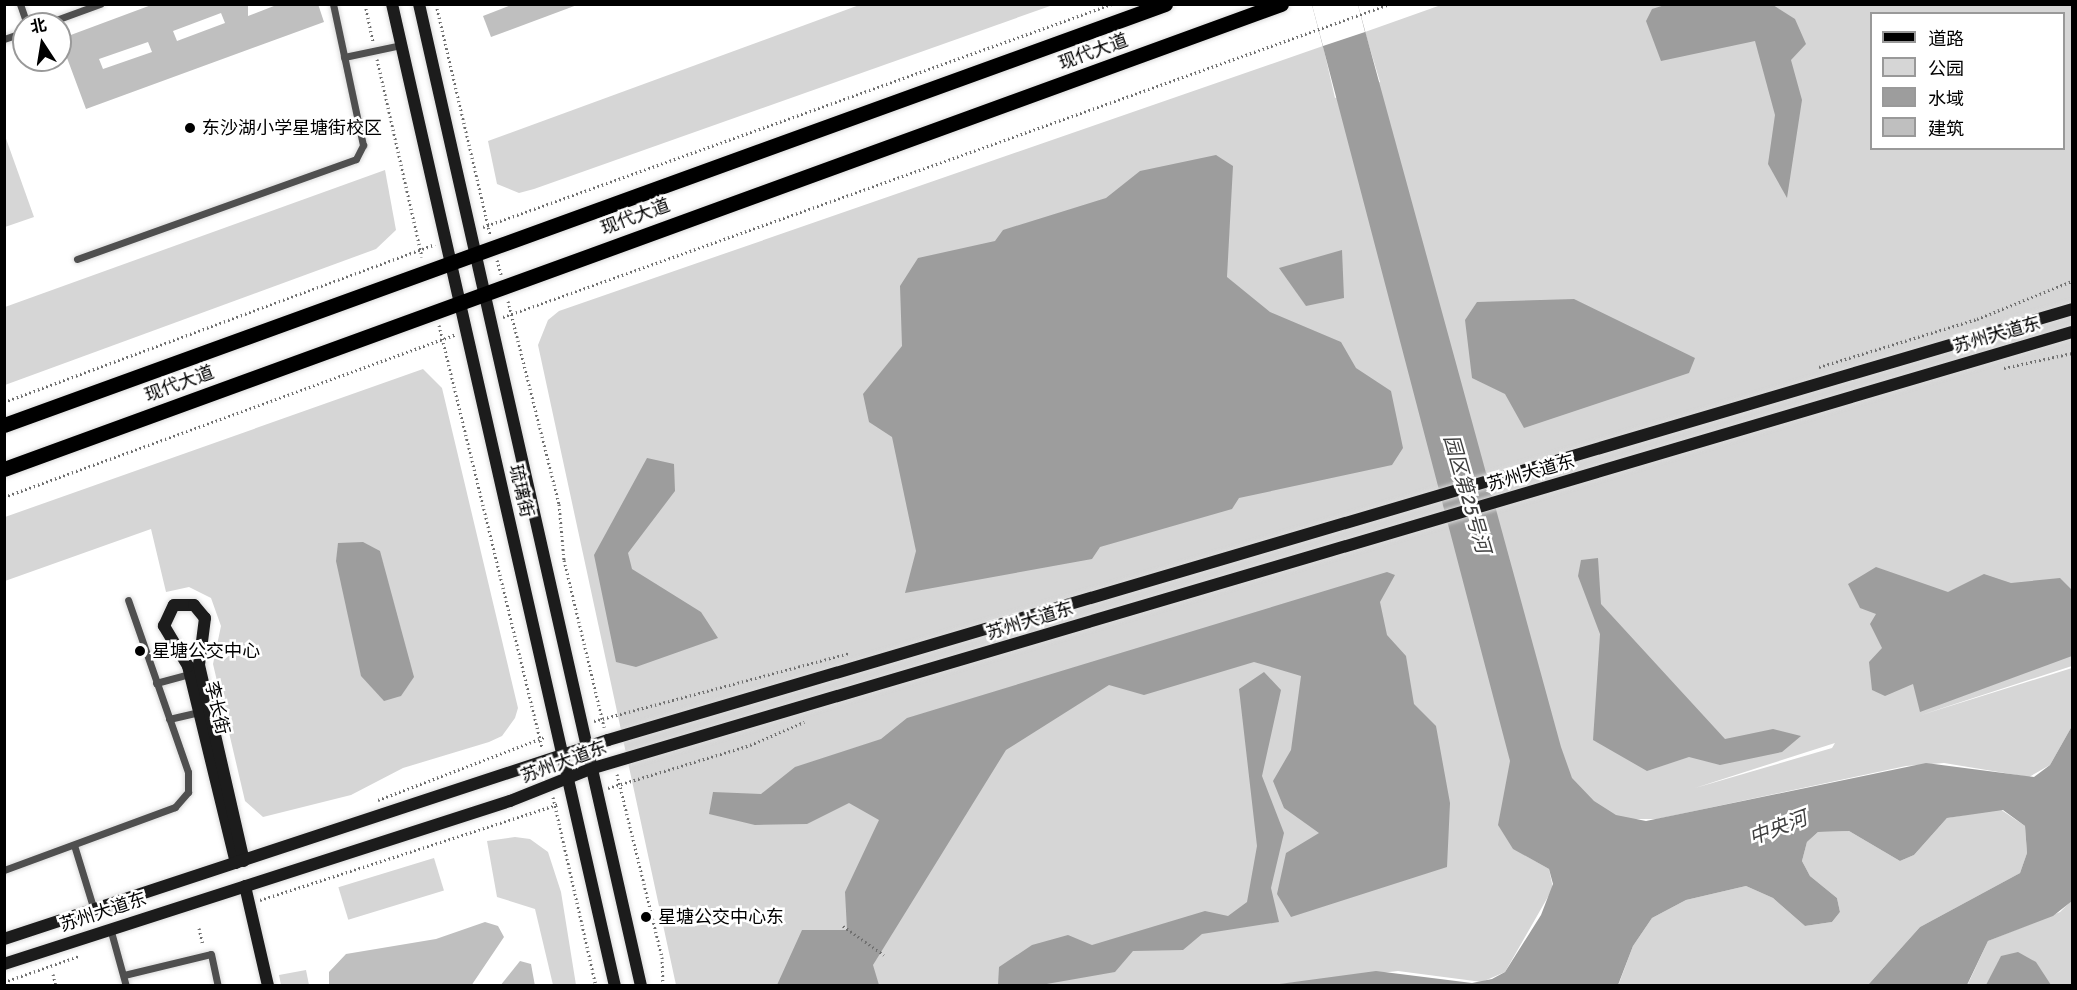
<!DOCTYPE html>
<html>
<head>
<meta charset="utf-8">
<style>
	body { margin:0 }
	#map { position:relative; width:2077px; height:990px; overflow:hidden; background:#fff; font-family:Signika,"Noto Sans SC",sans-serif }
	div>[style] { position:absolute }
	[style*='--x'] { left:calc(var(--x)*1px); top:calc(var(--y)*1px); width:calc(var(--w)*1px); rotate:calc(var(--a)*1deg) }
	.green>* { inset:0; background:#d6d6d6; transform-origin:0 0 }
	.water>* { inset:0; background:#9d9d9d }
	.pier>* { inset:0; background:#fff }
	.building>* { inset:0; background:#bfbfbf }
	.path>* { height:3px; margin-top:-1.5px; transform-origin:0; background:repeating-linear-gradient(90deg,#717171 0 1.5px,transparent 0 4.5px) }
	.roads { filter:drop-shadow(0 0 2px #dbdbdb) drop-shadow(0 0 2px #dbdbdb) }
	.lane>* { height:7px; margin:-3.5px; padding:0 3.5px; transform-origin:3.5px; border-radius:3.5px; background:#4f4f4f }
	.secondary>* { height:12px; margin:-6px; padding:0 6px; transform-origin:6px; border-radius:6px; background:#1c1c1c }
	.primary>* { height:15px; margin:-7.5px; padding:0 7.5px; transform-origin:7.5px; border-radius:7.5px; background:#000 }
	.dots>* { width:16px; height:16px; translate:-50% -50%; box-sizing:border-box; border:3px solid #fff; border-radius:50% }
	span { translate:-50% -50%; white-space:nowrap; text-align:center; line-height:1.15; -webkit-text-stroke:5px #fff; paint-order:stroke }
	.street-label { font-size:18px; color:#000 }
	.poi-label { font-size:18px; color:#000 }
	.left { translate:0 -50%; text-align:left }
	.water-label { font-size:20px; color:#3e3e3e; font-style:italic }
	.frame { position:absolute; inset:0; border:6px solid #000; pointer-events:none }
	.legend { position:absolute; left:1870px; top:12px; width:195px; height:138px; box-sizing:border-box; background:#fff; border:2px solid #999; margin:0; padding:8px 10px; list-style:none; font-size:18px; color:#000 }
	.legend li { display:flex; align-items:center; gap:12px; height:30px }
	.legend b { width:30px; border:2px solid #999 }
	.north { position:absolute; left:12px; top:12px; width:60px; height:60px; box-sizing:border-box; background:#fff; border:2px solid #999; border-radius:50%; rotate:348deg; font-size:16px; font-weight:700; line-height:24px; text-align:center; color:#000 }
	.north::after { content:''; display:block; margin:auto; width:21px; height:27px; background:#000; clip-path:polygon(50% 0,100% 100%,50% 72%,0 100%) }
</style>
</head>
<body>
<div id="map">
	<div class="green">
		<div style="clip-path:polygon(862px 4px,1053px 5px,534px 189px,519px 193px,497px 184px,488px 141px)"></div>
		<div style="clip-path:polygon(evenodd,1441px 5px,2072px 5px,2072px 666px,1918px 716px,2072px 668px,2072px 726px,2050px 765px,2029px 777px,1944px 763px,1906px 766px,1657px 819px,1628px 819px,1521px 853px,1549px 869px,1553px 888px,1505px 972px,1482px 982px,1398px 971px,1264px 986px,676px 985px,538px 345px,548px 320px,559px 311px,1323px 46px,1335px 98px,1380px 82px,1365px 32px,1441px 5px,1872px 14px,2064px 14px,2064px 148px,1872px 148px,1872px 14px,1441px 5px,1835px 743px,1832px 748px,1695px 788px,1835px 743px)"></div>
		<div style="clip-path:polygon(4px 133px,34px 217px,5px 227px,4px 227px)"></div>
		<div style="clip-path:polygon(385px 170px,396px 230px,376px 249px,5px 385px,5px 307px)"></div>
		<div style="clip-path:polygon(423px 369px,442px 388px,518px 708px,515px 718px,502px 736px,489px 742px,403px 768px,351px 795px,263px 817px,245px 801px,213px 664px,221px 626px,211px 598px,189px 587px,166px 592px,151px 529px,5px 581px,5px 517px)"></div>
		<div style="clip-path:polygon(2000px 809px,2025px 826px,2027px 853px,2020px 873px,1920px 927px,1868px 985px,1618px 986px,1633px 946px,1652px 918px,1686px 900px,1746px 886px,1773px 898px,1805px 926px,1832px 922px,1840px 912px,1837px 898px,1810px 876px,1802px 861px,1807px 842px,1818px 832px,1849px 831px,1900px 861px,1914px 855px,1947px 818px)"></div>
		<div style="clip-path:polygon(515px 837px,530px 839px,548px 852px,561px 892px,576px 985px,553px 985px,535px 909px,497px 897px,487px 841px)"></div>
		<div style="left:434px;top:858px;width:34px;height:100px;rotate:73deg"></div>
		<div style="clip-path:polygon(2072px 900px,2072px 985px,1967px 986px,1988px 941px,2060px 912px)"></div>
		<div style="clip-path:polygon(306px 970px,309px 985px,281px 985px,279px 975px)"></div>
	</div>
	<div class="water">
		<div style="clip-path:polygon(1668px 4px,1773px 5px,1795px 19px,1806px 44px,1791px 60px,1802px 100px,1787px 198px,1768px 164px,1775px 115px,1755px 41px,1661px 61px,1646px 21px,1652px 9px)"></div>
		<div style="clip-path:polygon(1312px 5px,1358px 5px,1561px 747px,1572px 778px,1594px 801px,1616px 815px,1646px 821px,1926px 763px,2034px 777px,2050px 765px,2072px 726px,2072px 901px,2053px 916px,1988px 941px,1967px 985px,1868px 985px,1920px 927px,2020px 873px,2027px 853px,2025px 826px,2003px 810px,1947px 818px,1914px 855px,1900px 861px,1849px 831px,1818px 832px,1807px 842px,1802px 861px,1810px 876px,1837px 898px,1840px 912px,1832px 922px,1805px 926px,1773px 898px,1746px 886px,1686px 900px,1652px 918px,1633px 946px,1618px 985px,1264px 986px,1376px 971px,1472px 983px,1492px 979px,1505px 972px,1541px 915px,1553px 884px,1549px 869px,1513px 849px,1498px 825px,1510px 761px)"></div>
		<div style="clip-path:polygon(1216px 155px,1233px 166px,1227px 277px,1270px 312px,1341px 342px,1356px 368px,1391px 391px,1403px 448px,1392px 465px,1239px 498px,1232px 509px,1100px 547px,1092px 559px,905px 593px,916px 551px,892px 437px,869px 422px,863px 394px,902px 346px,900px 286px,918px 258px,995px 241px,1003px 230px,1106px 198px,1140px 171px)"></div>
		<div style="clip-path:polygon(1342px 250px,1344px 298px,1306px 306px,1279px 268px)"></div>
		<div style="clip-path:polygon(1574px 299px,1695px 358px,1689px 373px,1524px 428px,1505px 394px,1472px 378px,1465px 320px,1477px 302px)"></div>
		<div style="clip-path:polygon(647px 458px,674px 464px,675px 491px,628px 553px,632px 569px,701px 612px,718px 638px,636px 667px,616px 662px,594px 555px)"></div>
		<div style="clip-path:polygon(363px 542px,380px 551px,414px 677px,401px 696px,384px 701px,361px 676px,336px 561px,338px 543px)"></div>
		<div style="clip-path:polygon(1598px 558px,1601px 604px,1725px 739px,1773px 729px,1801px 736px,1782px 752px,1720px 765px,1689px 757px,1647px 771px,1593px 740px,1600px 634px,1578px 576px,1581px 560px)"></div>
		<div style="clip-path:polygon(1876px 567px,1948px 592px,1984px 574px,2011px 583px,2060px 578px,2072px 590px,2072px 656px,1920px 712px,1913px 684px,1885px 696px,1872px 690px,1869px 662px,1882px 648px,1870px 624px,1876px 614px,1860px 608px,1848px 584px)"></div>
		<div style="clip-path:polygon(1387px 572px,1395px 575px,1380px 602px,1387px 635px,1406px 656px,1414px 704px,1436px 726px,1450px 803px,1447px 867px,1291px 917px,1277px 894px,1286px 853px,1319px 833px,1284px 808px,1273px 781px,1291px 750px,1301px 676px,1254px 662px,1144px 695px,1109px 685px,1006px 750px,873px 965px,879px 985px,777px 985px,802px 930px,847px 930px,845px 892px,879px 820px,849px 803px,807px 824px,755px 825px,709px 814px,713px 792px,761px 794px,795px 767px,881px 739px,907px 718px)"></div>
		<div style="clip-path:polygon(1264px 672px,1281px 690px,1262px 776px,1284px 833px,1271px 888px,1279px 922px,1202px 934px,1183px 950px,1133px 951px,1115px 972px,1041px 985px,998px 985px,999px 967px,1032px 945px,1068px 935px,1092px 945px,1205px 911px,1228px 916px,1247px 902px,1257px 846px,1239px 689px)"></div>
		<div style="clip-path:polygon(2018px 952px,2036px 962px,2051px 985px,1986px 985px,2001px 956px)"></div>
	</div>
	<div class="pier">
		<div style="clip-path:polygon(1312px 5px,1358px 5px,1365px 32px,1323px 46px)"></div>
	</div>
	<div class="building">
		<div style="clip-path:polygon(evenodd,154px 4px,248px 4px,248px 16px,279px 4px,318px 4px,324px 22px,86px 109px,60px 39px,154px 4px,221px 13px,225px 23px,177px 41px,173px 31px,221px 13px,154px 4px,148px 42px,152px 52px,103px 69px,99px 59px,148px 42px)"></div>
		<div style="clip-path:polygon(514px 4px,577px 4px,577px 5px,491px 37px,483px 16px)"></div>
		<div style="clip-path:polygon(485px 922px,498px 926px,504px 937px,471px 986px,329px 986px,329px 972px,346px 954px,436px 939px)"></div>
		<div style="clip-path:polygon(520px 961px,531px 964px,535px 986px,500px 986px)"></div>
	</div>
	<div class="path">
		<div style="--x:365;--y:4;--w:38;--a:78"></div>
		<div style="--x:436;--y:4;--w:236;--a:76.8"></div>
		<div style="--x:377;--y:59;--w:203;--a:77.2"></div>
		<div style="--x:483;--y:227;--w:667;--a:-19.52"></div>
		<div style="--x:497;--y:260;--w:15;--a:74"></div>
		<div style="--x:508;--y:301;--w:209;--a:75.9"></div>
		<div style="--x:559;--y:504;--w:56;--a:84.9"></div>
		<div style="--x:564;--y:560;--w:172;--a:76.5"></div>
		<div style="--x:503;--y:317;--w:941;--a:-19.44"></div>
		<div style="--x:439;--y:325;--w:434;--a:76.3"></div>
		<div style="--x:1819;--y:367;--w:165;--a:-16.9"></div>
		<div style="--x:1977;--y:319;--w:102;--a:-21.8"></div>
		<div style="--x:2004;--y:368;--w:70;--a:-12.4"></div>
		<div style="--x:4;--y:402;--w:459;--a:-20.1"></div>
		<div style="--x:4;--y:497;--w:479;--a:-19.8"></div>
		<div style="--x:594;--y:721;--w:264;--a:-14.9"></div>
		<div style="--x:617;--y:774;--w:188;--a:76.2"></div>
		<div style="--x:662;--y:957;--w:29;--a:88"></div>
		<div style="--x:608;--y:788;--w:148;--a:-16.8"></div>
		<div style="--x:750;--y:745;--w:59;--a:-23.1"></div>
		<div style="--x:553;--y:797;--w:194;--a:77.2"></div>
		<div style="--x:378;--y:800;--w:178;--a:-20.7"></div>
		<div style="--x:260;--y:900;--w:314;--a:-17.8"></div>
		<div style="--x:843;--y:926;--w:50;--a:35.3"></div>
		<div style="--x:199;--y:928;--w:17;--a:77"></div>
		<div style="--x:53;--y:974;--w:12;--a:76"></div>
		<div style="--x:4;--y:982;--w:79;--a:-19.1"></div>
	</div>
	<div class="roads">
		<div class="lane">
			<div style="--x:20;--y:4;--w:21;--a:71"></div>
			<div style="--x:45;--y:24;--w:59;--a:-20"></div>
			<div style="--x:4;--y:39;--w:21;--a:-19"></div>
			<div style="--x:344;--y:57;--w:58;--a:-11.9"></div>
			<div style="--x:77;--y:259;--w:296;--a:-19.7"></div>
			<div style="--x:356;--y:159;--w:16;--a:-63"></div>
			<div style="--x:363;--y:145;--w:144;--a:-102"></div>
			<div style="--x:156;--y:683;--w:35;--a:-15"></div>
			<div style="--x:169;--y:719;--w:31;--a:-13"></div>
			<div style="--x:74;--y:845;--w:68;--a:72.9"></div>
			<div style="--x:4;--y:870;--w:182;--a:-20.2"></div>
			<div style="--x:175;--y:807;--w:20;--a:-49"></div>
			<div style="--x:188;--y:792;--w:20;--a:-90"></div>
			<div style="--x:188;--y:772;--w:182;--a:-109.2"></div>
			<div style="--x:110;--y:928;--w:60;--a:74.6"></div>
			<div style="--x:124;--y:975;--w:89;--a:-13.6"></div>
			<div style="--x:211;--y:954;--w:33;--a:78"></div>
		</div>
		<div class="secondary">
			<div style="--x:392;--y:4;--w:1007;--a:77.21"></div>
			<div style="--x:419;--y:4;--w:1007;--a:77.26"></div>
			<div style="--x:236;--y:863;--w:203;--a:-103.7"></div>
			<div style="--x:188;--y:666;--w:47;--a:-121"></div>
			<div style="--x:164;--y:626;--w:23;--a:-65"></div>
			<div style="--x:174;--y:605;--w:20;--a:0"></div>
			<div style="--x:194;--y:605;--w:17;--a:50"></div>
			<div style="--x:205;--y:618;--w:47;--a:97.3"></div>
			<div style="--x:199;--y:665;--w:201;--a:77.1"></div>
			<div style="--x:245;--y:886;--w:103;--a:77"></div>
			<div style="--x:4;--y:939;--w:636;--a:-18.24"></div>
			<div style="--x:608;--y:740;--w:1526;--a:-16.4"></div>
			<div style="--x:4;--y:964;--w:532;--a:-17.86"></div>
			<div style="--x:510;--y:801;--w:86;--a:-21.8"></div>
			<div style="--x:590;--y:769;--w:1545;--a:-16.43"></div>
		</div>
		<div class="primary">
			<div style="--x:4;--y:425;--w:1235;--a:-19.93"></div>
			<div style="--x:4;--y:469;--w:1359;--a:-20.01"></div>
		</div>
	</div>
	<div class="dots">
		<div style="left:190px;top:128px;background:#000"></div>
		<div style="left:140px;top:651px;background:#000"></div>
		<div style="left:646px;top:917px;background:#000"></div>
	</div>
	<div class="street-label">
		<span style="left:1093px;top:52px;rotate:-20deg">现代大道</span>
		<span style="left:635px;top:217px;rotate:-20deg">现代大道</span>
		<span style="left:1997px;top:335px;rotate:-16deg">苏州大道东</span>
		<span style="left:179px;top:384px;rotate:-20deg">现代大道</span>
		<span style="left:1531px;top:473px;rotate:-16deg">苏州大道东</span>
		<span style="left:521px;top:491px;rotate:77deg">琉璃街</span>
		<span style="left:1030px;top:621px;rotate:-17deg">苏州大道东</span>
		<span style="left:217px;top:708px;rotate:77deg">李长街</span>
		<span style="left:564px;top:762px;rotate:-20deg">苏州大道东</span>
		<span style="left:103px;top:912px;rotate:-18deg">苏州大道东</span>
	</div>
	<div class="poi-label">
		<span class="left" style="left:202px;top:128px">东沙湖小学星塘街校区</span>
		<span class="left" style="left:152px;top:651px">星塘公交中心</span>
		<span class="left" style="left:658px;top:917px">星塘公交中心东</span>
	</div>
	<div class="water-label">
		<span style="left:1467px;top:494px;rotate:74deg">园区第25号河</span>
		<span style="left:1778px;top:828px;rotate:-21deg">中央河</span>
	</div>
	<div class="frame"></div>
	<ul class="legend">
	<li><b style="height:8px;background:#000"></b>道路</li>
	<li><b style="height:16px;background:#d6d6d6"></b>公园</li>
	<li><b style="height:16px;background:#9d9d9d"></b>水域</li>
	<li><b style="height:16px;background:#bfbfbf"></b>建筑</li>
	</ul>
	<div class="north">北</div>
</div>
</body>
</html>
